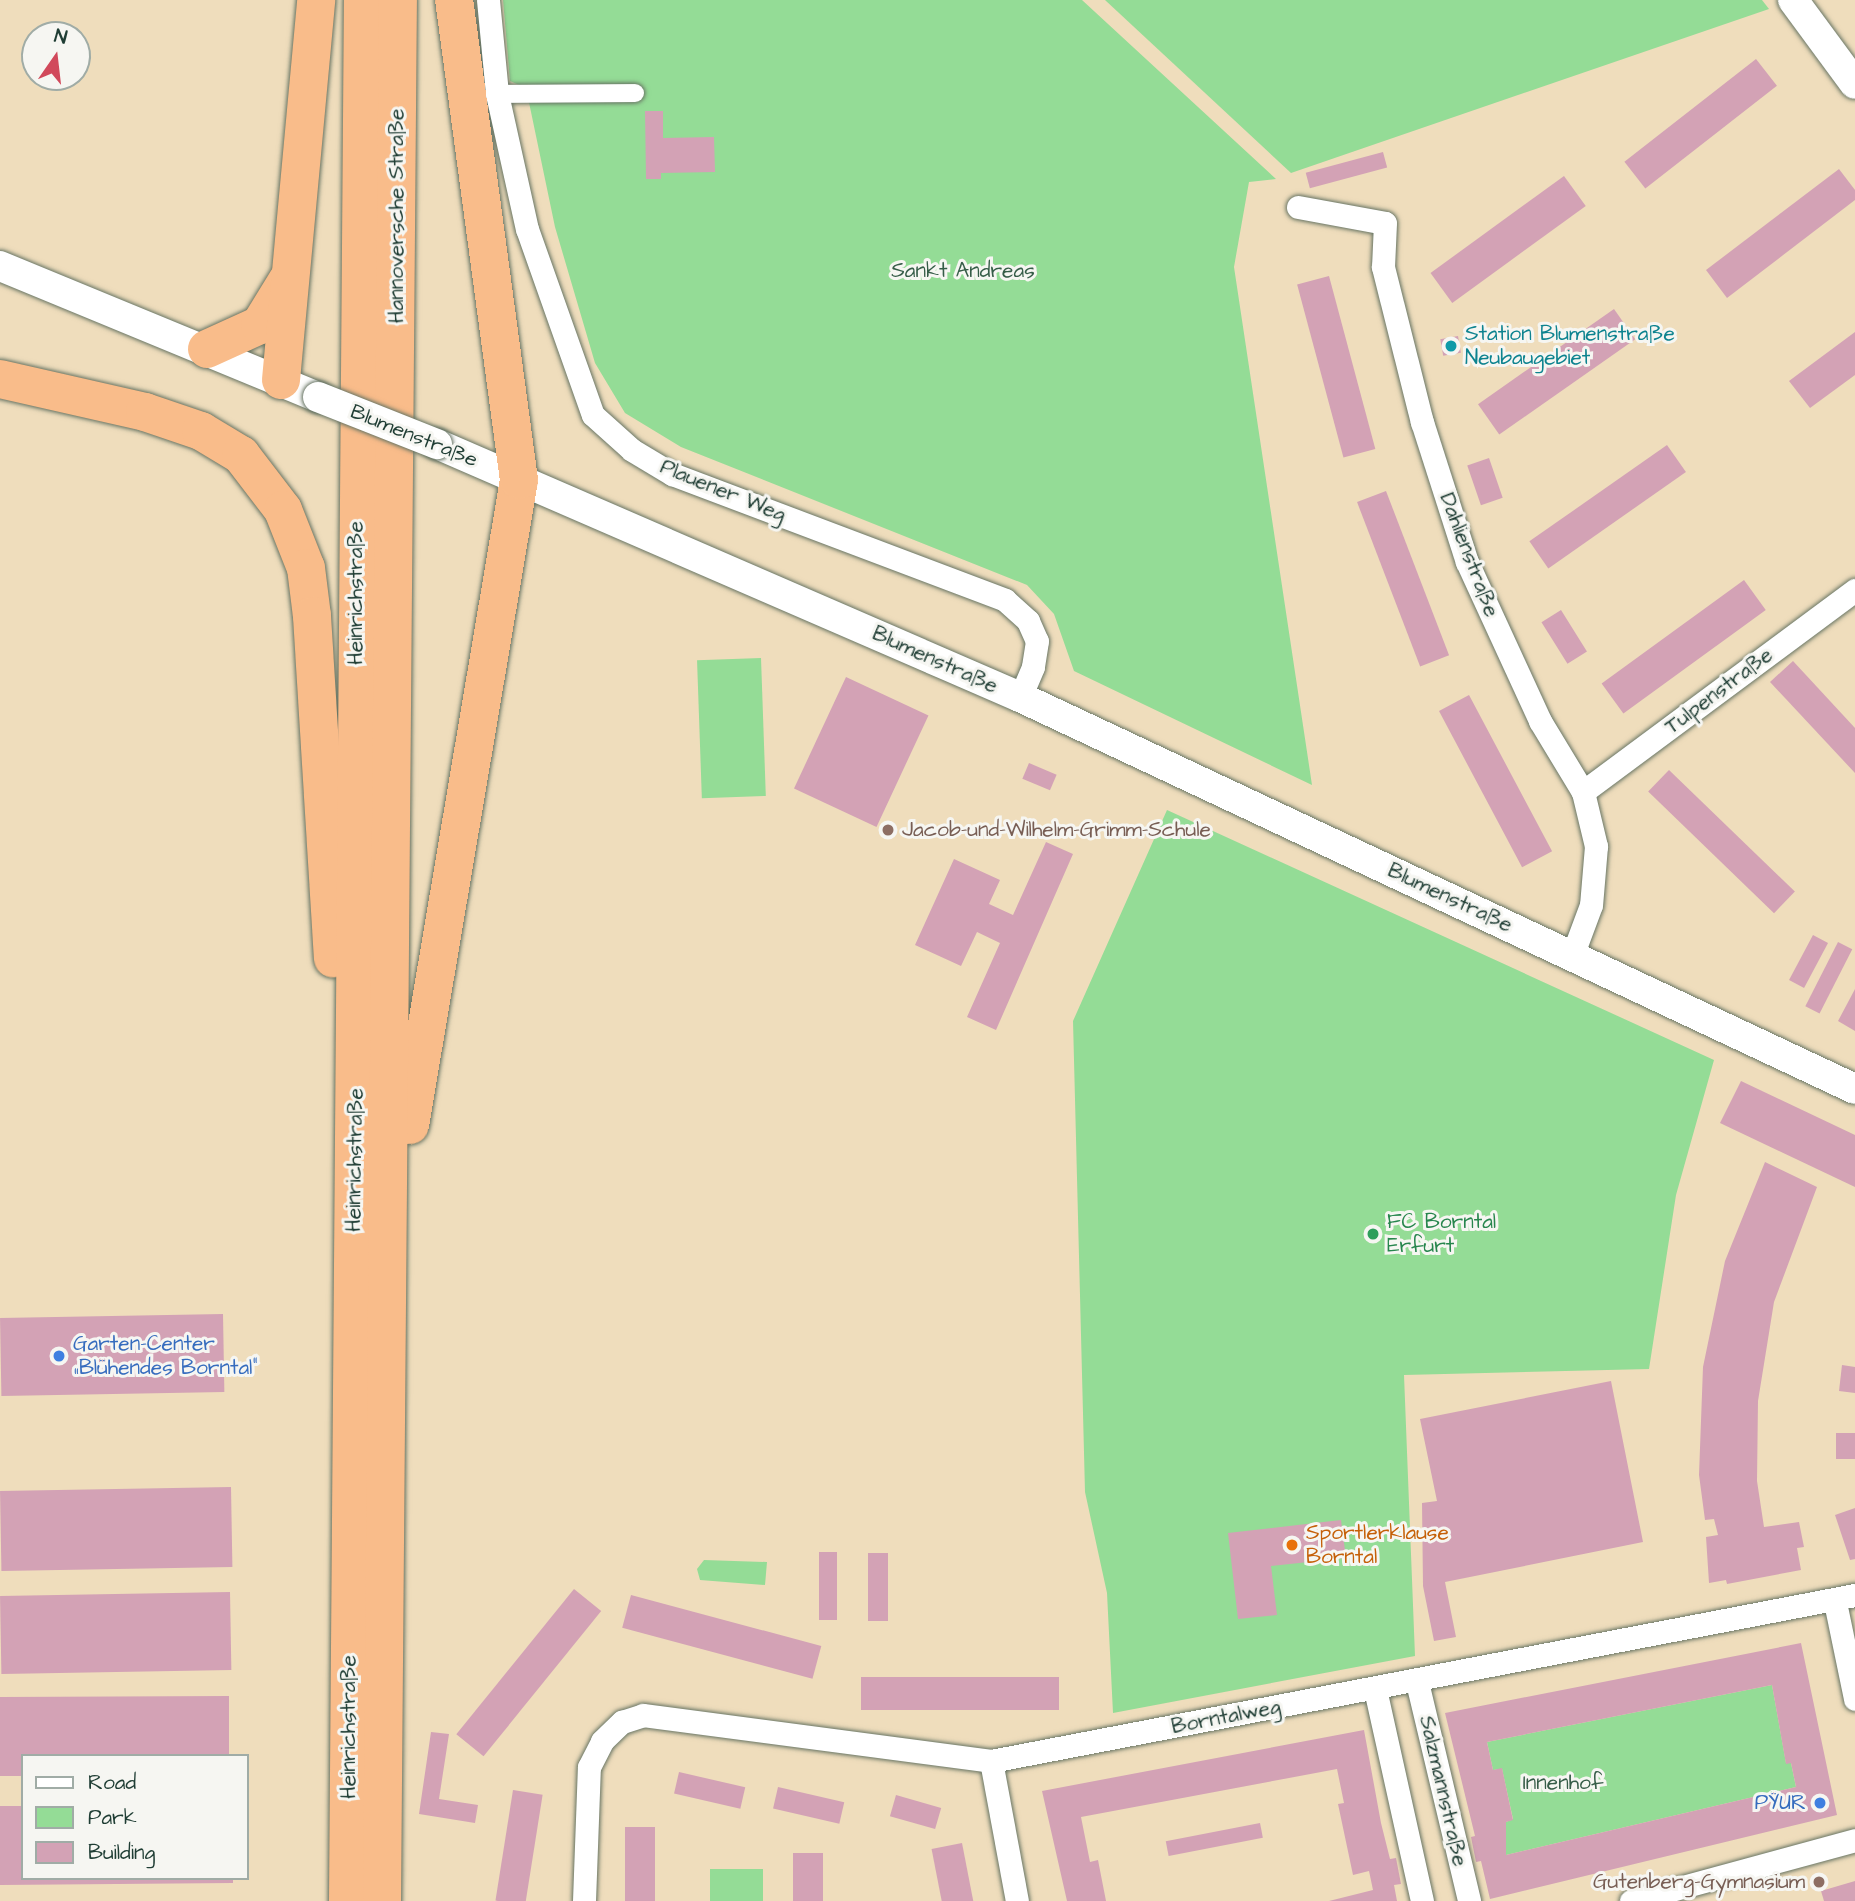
<!DOCTYPE html>
<html>
<head>
<meta charset="utf-8">
<style>
	body { margin:0 }
	#map { position:relative; width:1855px; height:1901px; overflow:hidden; background:#efddbc; font-family:"Architects Daughter",sans-serif }
	div>[style] { position:absolute }
	[style*='--x'] { left:calc(var(--x)*1px); top:calc(var(--y)*1px); width:calc(var(--w)*1px); rotate:calc(var(--a)*1deg) }
	.green>* { inset:0; background:#94dc96; transform-origin:0 0 }
	.building>* { inset:0; background:#d3a2b5; transform-origin:0 0 }
	.roads { filter:drop-shadow(0 0 2px #687564) drop-shadow(0 0 2px #687564) }
	.pedestrian>* { height:18px; margin:-9px; padding:0 9px; transform-origin:9px; border-radius:9px; background:#fff }
	.minor>* { height:23px; margin:-11.5px; padding:0 11.5px; transform-origin:11.5px; border-radius:11.5px; background:#fff }
	.tertiary>* { height:30px; margin:-15px; padding:0 15px; transform-origin:15px; border-radius:15px; background:#fff }
	.trunk>* { height:38px; margin:-19px; padding:0 19px; transform-origin:19px; border-radius:19px; background:#f9bc8a }
	.bridges { filter:drop-shadow(0 0 2px #687564) drop-shadow(0 0 2px #687564) }
	.tertiary-bridge>* { height:30px; margin:-15px; padding:0 15px; transform-origin:15px; border-radius:15px; background:#fff }
	.dots>* { width:19px; height:19px; translate:-50% -50%; box-sizing:border-box; border:4px solid #f6f6f2; border-radius:50% }
	span { translate:-50% -50%; white-space:nowrap; text-align:center; line-height:1.15; -webkit-text-stroke:6px #f6f6f2; paint-order:stroke }
	.street-label { font-size:21px; color:#1f3d34 }
	.park-label { font-size:21px; color:#365d48 }
	.culture-label { font-size:21px; color:#0d838f }
	.left { translate:0 -50%; text-align:left }
	.education-label { font-size:21px; color:#785e54 }
	.right { translate:-100% -50%; text-align:right }
	.leisure-label { font-size:21px; color:#27864d }
	.shop-label { font-size:21px; color:#366cbe }
	.food-label { font-size:21px; color:#c56008 }
	.legend { position:absolute; left:21px; top:1754px; width:228px; height:126px; box-sizing:border-box; background:#f6f6f2; border:2px solid #a0aca6; margin:0; padding:9px 12px; list-style:none; font-size:21px; color:#1f3d34 }
	.legend li { display:flex; align-items:center; gap:14px; height:35px }
	.legend b { width:35px; border:2px solid #a0aca6 }
	.north { position:absolute; left:21px; top:21px; width:70px; height:70px; box-sizing:border-box; background:#f6f6f2; border:2px solid #a0aca6; border-radius:50%; rotate:14deg; font-size:19px; font-weight:700; line-height:28px; text-align:center; color:#1f3d34 }
	.north::after { content:''; display:block; margin:auto; width:24px; height:32px; background:#d1495b; clip-path:polygon(50% 0,100% 100%,50% 72%,0 100%) }
</style>
</head>
<body>
<div id="map">
	<div class="green">
		<div style="clip-path:polygon(503px 0,1082px 0,1276px 179px,1249px 182px,1234px 267px,1312px 785px,1074px 671px,1054px 614px,1027px 585px,681px 447px,625px 413px,595px 363px,555px 227px,526px 88px,510px 81px)"></div>
		<div style="clip-path:polygon(1105px 0,1762px 0,1769px 9px,1291px 173px)"></div>
		<div style="left:761px;top:658px;width:138px;height:64px;rotate:88deg"></div>
		<div style="clip-path:polygon(1167px 810px,1714px 1060px,1676px 1195px,1649px 1369px,1404px 1375px,1415px 1656px,1113px 1713px,1107px 1593px,1085px 1492px,1073px 1021px)"></div>
		<div style="clip-path:polygon(704px 1560px,767px 1562px,765px 1585px,700px 1580px,697px 1569px)"></div>
		<div style="clip-path:polygon(1772px 1685px,1786px 1763px,1791px 1763px,1796px 1787px,1506px 1855px,1506px 1822px,1513px 1819px,1502px 1769px,1493px 1770px,1487px 1742px)"></div>
		<div style="left:763px;top:1869px;width:32px;height:53px;rotate:90deg"></div>
	</div>
	<div class="building">
		<div style="left:1756px;top:59px;width:34px;height:167px;rotate:52deg"></div>
		<div style="clip-path:polygon(645px 111px,663px 111px,663px 138px,714px 137px,715px 172px,661px 173px,661px 179px,646px 179px)"></div>
		<div style="left:1383px;top:152px;width:16px;height:80px;rotate:75deg"></div>
		<div style="clip-path:polygon(1839px 169px,1855px 190px,1855px 200px,1727px 298px,1706px 270px)"></div>
		<div style="left:1564px;top:176px;width:37px;height:165px;rotate:54deg"></div>
		<div style="left:1329px;top:276px;width:179px;height:33px;rotate:75deg"></div>
		<div style="left:1614px;top:309px;width:37px;height:166px;rotate:55deg"></div>
		<div style="clip-path:polygon(1855px 332px,1855px 375px,1810px 408px,1789px 381px)"></div>
		<div style="left:1458px;top:336px;width:17px;height:18px;rotate:80deg"></div>
		<div style="left:1667px;top:445px;width:33px;height:168px;rotate:55deg"></div>
		<div style="left:1489px;top:458px;width:42px;height:23px;rotate:71deg"></div>
		<div style="left:1386px;top:491px;width:176px;height:31px;rotate:69deg"></div>
		<div style="left:1744px;top:580px;width:37px;height:176px;rotate:54deg"></div>
		<div style="left:1561px;top:610px;width:49px;height:23px;rotate:58deg"></div>
		<div style="clip-path:polygon(1793px 661px,1855px 728px,1855px 773px,1770px 682px)"></div>
		<div style="left:846px;top:677px;width:91px;height:123px;rotate:25deg"></div>
		<div style="left:1469px;top:695px;width:177px;height:34px;rotate:62deg"></div>
		<div style="left:1029px;top:763px;width:30px;height:17px;rotate:23deg"></div>
		<div style="left:1669px;top:770px;width:175px;height:30px;rotate:44deg"></div>
		<div style="clip-path:polygon(1046px 842px,1073px 854px,996px 1030px,967px 1017px,1000px 943px,977px 932px,961px 966px,915px 945px,954px 859px,1000px 880px,989px 904px,1013px 915px)"></div>
		<div style="left:1813px;top:935px;width:17px;height:51px;rotate:28deg"></div>
		<div style="left:1838px;top:942px;width:16px;height:72px;rotate:27deg"></div>
		<div style="clip-path:polygon(1855px 989px,1855px 1031px,1838px 1021px)"></div>
		<div style="clip-path:polygon(1741px 1081px,1855px 1135px,1855px 1187px,1720px 1123px)"></div>
		<div style="clip-path:polygon(1765px 1162px,1817px 1187px,1774px 1302px,1758px 1401px,1757px 1481px,1764px 1527px,1799px 1522px,1804px 1547px,1797px 1548px,1801px 1570px,1727px 1584px,1726px 1580px,1709px 1583px,1706px 1537px,1718px 1535px,1714px 1519px,1705px 1520px,1699px 1475px,1703px 1367px,1725px 1261px)"></div>
		<div style="left:223px;top:1314px;width:78px;height:223px;rotate:89deg"></div>
		<div style="clip-path:polygon(1842px 1365px,1855px 1367px,1855px 1393px,1839px 1391px)"></div>
		<div style="clip-path:polygon(1611px 1381px,1643px 1542px,1445px 1582px,1456px 1637px,1434px 1641px,1423px 1586px,1422px 1503px,1437px 1501px,1420px 1419px)"></div>
		<div style="left:1836px;top:1433px;width:19px;height:26px"></div>
		<div style="left:231px;top:1487px;width:80px;height:231px;rotate:89deg"></div>
		<div style="clip-path:polygon(1855px 1508px,1855px 1559px,1850px 1560px,1835px 1515px)"></div>
		<div style="clip-path:polygon(1341px 1520px,1346px 1558px,1271px 1566px,1277px 1615px,1238px 1619px,1228px 1533px)"></div>
		<div style="left:819px;top:1552px;width:18px;height:68px"></div>
		<div style="left:868px;top:1553px;width:20px;height:68px"></div>
		<div style="left:574px;top:1589px;width:35px;height:187px;rotate:39deg"></div>
		<div style="left:230px;top:1592px;width:78px;height:230px;rotate:89deg"></div>
		<div style="left:631px;top:1595px;width:197px;height:34px;rotate:15deg"></div>
		<div style="clip-path:polygon(evenodd,1801px 1643px,1837px 1815px,1490px 1899px,1481px 1861px,1476px 1862px,1471px 1837px,1475px 1836px,1445px 1713px,1801px 1643px,1772px 1685px,1786px 1764px,1791px 1763px,1796px 1787px,1506px 1855px,1506px 1822px,1513px 1820px,1502px 1768px,1493px 1770px,1487px 1742px,1772px 1685px)"></div>
		<div style="left:861px;top:1677px;width:198px;height:33px"></div>
		<div style="clip-path:polygon(229px 1696px,229px 1756px,23px 1756px,23px 1776px,0 1776px,0 1697px)"></div>
		<div style="clip-path:polygon(1364px 1730px,1381px 1823px,1390px 1859px,1396px 1858px,1401px 1884px,1394px 1885px,1397px 1901px,1329px 1901px,1373px 1890px,1369px 1871px,1353px 1875px,1338px 1804px,1344px 1803px,1337px 1769px,1081px 1817px,1090px 1862px,1098px 1860px,1106px 1901px,1067px 1901px,1042px 1791px)"></div>
		<div style="clip-path:polygon(431px 1732px,449px 1734px,439px 1799px,478px 1805px,475px 1823px,419px 1814px)"></div>
		<div style="left:679px;top:1772px;width:68px;height:22px;rotate:13deg"></div>
		<div style="left:778px;top:1787px;width:68px;height:22px;rotate:13deg"></div>
		<div style="left:513px;top:1790px;width:30px;height:112px;rotate:9deg"></div>
		<div style="left:896px;top:1795px;width:47px;height:22px;rotate:16deg"></div>
		<div style="clip-path:polygon(0 1806px,23px 1806px,23px 1878px,233px 1878px,233px 1883px,0 1885px)"></div>
		<div style="left:1260px;top:1823px;width:15px;height:96px;rotate:79deg"></div>
		<div style="left:625px;top:1827px;width:30px;height:74px"></div>
		<div style="left:962px;top:1843px;width:59px;height:31px;rotate:79deg"></div>
		<div style="left:793px;top:1853px;width:30px;height:48px"></div>
		<div style="clip-path:polygon(1855px 1881px,1855px 1901px,1824px 1901px,1821px 1891px)"></div>
	</div>
	<div class="roads">
		<div class="pedestrian">
			<div style="--x:497;--y:94;--w:138;--a:-0.4"></div>
		</div>
		<div class="minor">
			<div style="--x:488;--y:0;--w:94;--a:84.5"></div>
			<div style="--x:497;--y:94;--w:138;--a:77.5"></div>
			<div style="--x:527;--y:229;--w:197;--a:70.5"></div>
			<div style="--x:593;--y:415;--w:52;--a:41.9"></div>
			<div style="--x:632;--y:450;--w:47;--a:31"></div>
			<div style="--x:672;--y:474;--w:356;--a:20.7"></div>
			<div style="--x:1005;--y:600;--w:31;--a:42"></div>
			<div style="--x:1028;--y:621;--w:22;--a:66"></div>
			<div style="--x:1037;--y:641;--w:26;--a:99"></div>
			<div style="--x:1033;--y:667;--w:33;--a:113"></div>
			<div style="--x:1298;--y:207;--w:88;--a:10.4"></div>
			<div style="--x:1385;--y:223;--w:44;--a:92.6"></div>
			<div style="--x:1383;--y:267;--w:160;--a:75.9"></div>
			<div style="--x:1422;--y:422;--w:147;--a:72.2"></div>
			<div style="--x:1467;--y:562;--w:175;--a:65.3"></div>
			<div style="--x:1540;--y:721;--w:83;--a:58.8"></div>
			<div style="--x:1583;--y:792;--w:56;--a:76.5"></div>
			<div style="--x:1596;--y:846;--w:59;--a:94.8"></div>
			<div style="--x:1591;--y:905;--w:54;--a:110.4"></div>
			<div style="--x:1583;--y:792;--w:339;--a:-36.6"></div>
			<div style="--x:1835;--y:1602;--w:99;--a:78.3"></div>
			<div style="--x:1417;--y:1682;--w:225;--a:76.6"></div>
			<div style="--x:1375;--y:1689;--w:217;--a:77.5"></div>
			<div style="--x:991;--y:1761;--w:142;--a:79.5"></div>
			<div style="--x:584;--y:1901;--w:134;--a:-87.9"></div>
			<div style="--x:589;--y:1767;--w:29;--a:-63"></div>
			<div style="--x:602;--y:1741;--w:28;--a:-44"></div>
			<div style="--x:622;--y:1722;--w:22;--a:-18"></div>
			<div style="--x:643;--y:1715;--w:351;--a:7.5"></div>
			<div style="--x:991;--y:1761;--w:880;--a:-10.88"></div>
			<div style="--x:1631;--y:1901;--w:232;--a:-15.2"></div>
		</div>
		<div class="tertiary">
			<div style="--x:1793;--y:0;--w:104;--a:53.6"></div>
			<div style="--x:0;--y:266;--w:344;--a:22.4"></div>
			<div style="--x:437;--y:444;--w:636;--a:23.46"></div>
			<div style="--x:1020;--y:697;--w:922;--a:25.15"></div>
		</div>
		<div class="trunk">
			<div style="--x:207;--y:349;--w:58;--a:-24.4"></div>
			<div style="--x:260;--y:325;--w:52;--a:-58.5"></div>
			<div style="--x:0;--y:379;--w:149;--a:12.8"></div>
			<div style="--x:145;--y:412;--w:59;--a:18.7"></div>
			<div style="--x:201;--y:431;--w:47;--a:31"></div>
			<div style="--x:241;--y:455;--w:69;--a:52.6"></div>
			<div style="--x:283;--y:510;--w:62;--a:68.4"></div>
			<div style="--x:306;--y:568;--w:48;--a:82.9"></div>
			<div style="--x:312;--y:616;--w:343;--a:86.5"></div>
			<div style="--x:281;--y:380;--w:382;--a:-84.7"></div>
			<div style="--x:410;--y:1125;--w:654;--a:-80.41"></div>
			<div style="--x:519;--y:480;--w:484;--a:-97.7"></div>
			<div style="--x:348;--y:1901;--w:1901;--a:-89.55"></div>
			<div style="--x:382;--y:1901;--w:1901;--a:-89.52"></div>
		</div>
	</div>
	<div class="bridges">
		<div class="tertiary-bridge">
			<div style="--x:318;--y:397;--w:128;--a:21.6"></div>
		</div>
	</div>
	<div class="dots">
		<div style="left:1451px;top:346px;background:#0f9aa8"></div>
		<div style="left:888px;top:830px;background:#8d6e63"></div>
		<div style="left:1373px;top:1234px;background:#2e9e5b"></div>
		<div style="left:59px;top:1356px;background:#3f7fe0"></div>
		<div style="left:1292px;top:1545px;background:#e8710a"></div>
		<div style="left:1820px;top:1803px;background:#3f7fe0"></div>
		<div style="left:1819px;top:1882px;background:#8d6e63"></div>
	</div>
	<div class="street-label">
		<span style="left:397px;top:216px;rotate:-90deg">Hannoversche Straße</span>
		<span style="left:414px;top:436px;rotate:22deg">Blumenstraße</span>
		<span style="left:723px;top:491px;rotate:22deg">Plauener Weg</span>
		<span style="left:1469px;top:555px;rotate:69deg">Dahlienstraße</span>
		<span style="left:356px;top:593px;rotate:-90deg">Heinrichstraße</span>
		<span style="left:935px;top:660px;rotate:24deg">Blumenstraße</span>
		<span style="left:1719px;top:691px;rotate:-37deg">Tulpenstraße</span>
		<span style="left:1450px;top:898px;rotate:25deg">Blumenstraße</span>
		<span style="left:355px;top:1160px;rotate:-89deg">Heinrichstraße</span>
		<span style="left:1226px;top:1717px;rotate:-11deg">Borntalweg</span>
		<span style="left:349px;top:1727px;rotate:-90deg">Heinrichstraße</span>
		<span style="left:1443px;top:1791px;rotate:77deg">Salzmannstraße</span>
	</div>
	<div class="park-label">
		<span style="left:963px;top:271px">Sankt Andreas</span>
		<span style="left:1563px;top:1783px">Innenhof</span>
	</div>
	<div class="culture-label">
		<span class="left" style="left:1465px;top:346px">Station Blumenstraße<br>Neubaugebiet</span>
	</div>
	<div class="education-label">
		<span class="left" style="left:902px;top:830px">Jacob-und-Wilhelm-Grimm-Schule</span>
		<span class="right" style="left:1805px;top:1882px">Gutenberg-Gymnasium</span>
	</div>
	<div class="leisure-label">
		<span class="left" style="left:1387px;top:1234px">FC Borntal<br>Erfurt</span>
	</div>
	<div class="shop-label">
		<span class="left" style="left:73px;top:1356px">Garten-Center<br>„Blühendes Borntal“</span>
		<span class="right" style="left:1806px;top:1803px">PŸUR</span>
	</div>
	<div class="food-label">
		<span class="left" style="left:1306px;top:1545px">Sportlerklause<br>Borntal</span>
	</div>
	<ul class="legend">
	<li><b style="height:9px;background:#fff"></b>Road</li>
	<li><b style="height:19px;background:#94dc96"></b>Park</li>
	<li><b style="height:19px;background:#d3a2b5"></b>Building</li>
	</ul>
	<div class="north">N</div>
</div>
</body>
</html>
